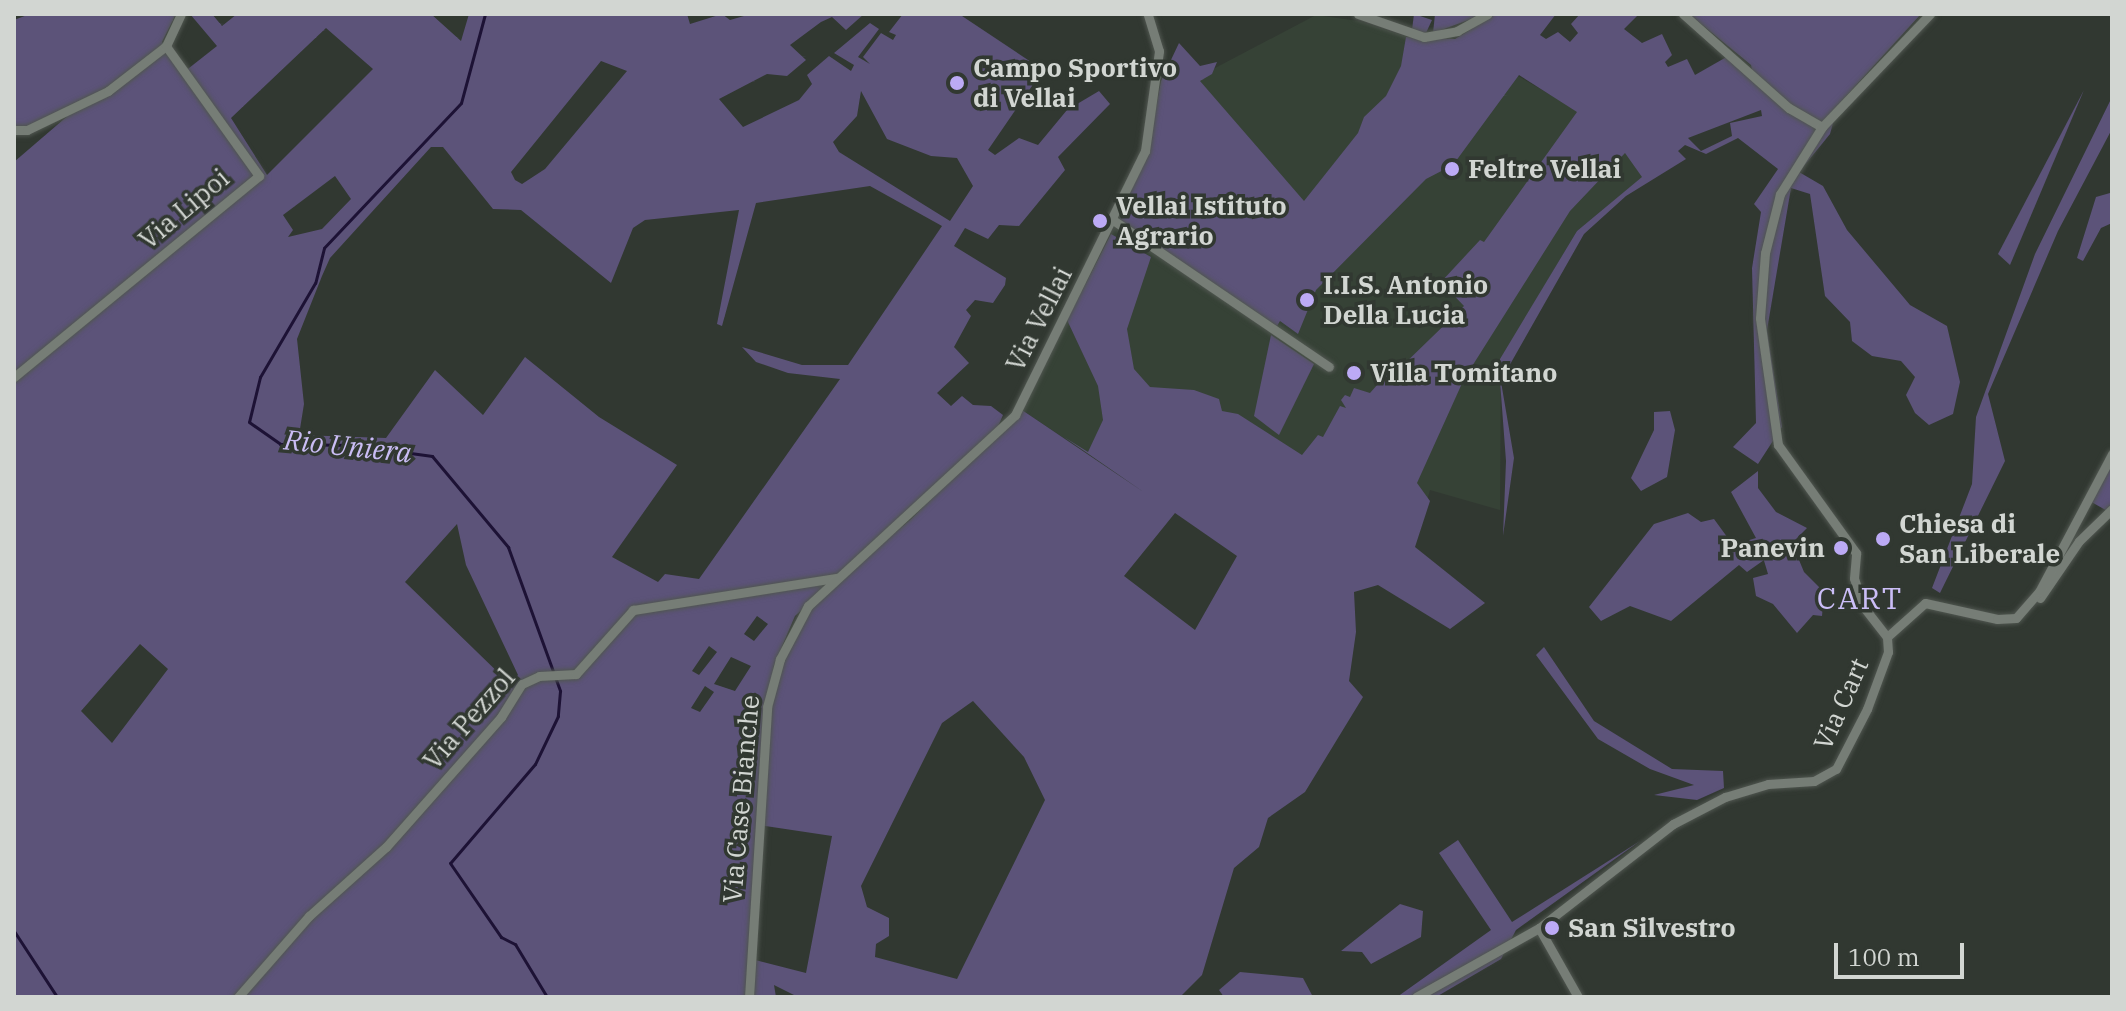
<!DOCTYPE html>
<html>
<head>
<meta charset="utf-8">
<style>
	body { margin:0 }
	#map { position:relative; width:2126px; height:1011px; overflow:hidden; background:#313831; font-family:"IBM Plex Serif",serif }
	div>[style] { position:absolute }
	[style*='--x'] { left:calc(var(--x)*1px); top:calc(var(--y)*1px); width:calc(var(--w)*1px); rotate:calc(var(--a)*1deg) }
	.built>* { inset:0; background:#364236 }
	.green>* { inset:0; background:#5c5379 }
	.stream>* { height:3px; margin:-1.5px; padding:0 1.5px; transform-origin:1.5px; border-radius:1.5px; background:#1d1235 }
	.roads { filter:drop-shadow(0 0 2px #505650) drop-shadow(0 0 2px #505650) }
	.minor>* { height:9px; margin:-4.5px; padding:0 4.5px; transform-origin:4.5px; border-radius:4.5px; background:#767d76 }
	.dots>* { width:22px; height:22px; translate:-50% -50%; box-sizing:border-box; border:4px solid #313831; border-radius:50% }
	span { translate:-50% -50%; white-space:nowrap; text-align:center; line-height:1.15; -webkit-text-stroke:7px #313831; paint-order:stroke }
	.poi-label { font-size:26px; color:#d2d6d2; font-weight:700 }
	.left { translate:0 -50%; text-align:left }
	.right { translate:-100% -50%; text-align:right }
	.street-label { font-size:26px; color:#d2d6d2 }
	.water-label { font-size:28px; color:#cabdf4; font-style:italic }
	.quarter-label { font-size:30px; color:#cbbef7; letter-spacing:2px }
	.frame { position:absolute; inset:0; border:16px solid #d2d6d2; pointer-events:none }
	.scale { position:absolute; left:1834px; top:943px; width:130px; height:36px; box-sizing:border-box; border:4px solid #d2d6d2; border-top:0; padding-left:10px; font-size:24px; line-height:28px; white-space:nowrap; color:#d2d6d2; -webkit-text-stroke:6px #313831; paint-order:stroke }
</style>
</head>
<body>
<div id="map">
	<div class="built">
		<div style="clip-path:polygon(1316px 15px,1358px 21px,1417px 40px,1451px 37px,1592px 119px,1623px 148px,1643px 177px,1577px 231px,1501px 359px,1500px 510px,1430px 490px,1414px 546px,1348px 596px,1338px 621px,1022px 410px,1117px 222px,1148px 150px,1158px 98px)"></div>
	</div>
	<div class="green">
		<div style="clip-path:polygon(evenodd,30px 14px,176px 14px,162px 42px,196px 94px,184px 72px,217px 46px,190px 14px,212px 14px,222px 26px,237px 14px,431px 14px,461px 41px,469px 14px,687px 14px,690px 24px,722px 14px,730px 20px,751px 14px,864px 14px,846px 30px,832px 17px,821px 22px,790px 45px,806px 60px,787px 76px,767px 74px,719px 99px,743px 127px,799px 100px,812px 84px,807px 75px,829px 56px,851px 71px,854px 65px,834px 53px,870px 23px,879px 29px,858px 57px,870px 64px,863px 57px,881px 33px,893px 40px,896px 35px,889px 32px,903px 14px,959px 14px,1043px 70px,988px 150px,995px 155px,1019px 138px,1038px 145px,1067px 110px,1099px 91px,1110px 104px,1058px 157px,1065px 170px,1019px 226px,999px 225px,988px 239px,965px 228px,954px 246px,1006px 278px,1005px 285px,993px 303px,975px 300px,966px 310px,971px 316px,954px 347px,969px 363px,937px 393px,951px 406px,962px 396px,973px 405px,991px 406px,1003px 415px,996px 431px,795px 616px,774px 665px,769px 696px,780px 659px,808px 606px,910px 520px,1022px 410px,1145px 493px,1064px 437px,1088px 452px,1103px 420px,1098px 386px,1067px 320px,1111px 234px,1151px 257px,1127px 329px,1134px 369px,1150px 387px,1194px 390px,1219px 399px,1222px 411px,1238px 414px,1302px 455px,1318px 435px,1323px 437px,1340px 406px,1346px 408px,1341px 400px,1345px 395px,1350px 397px,1354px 388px,1370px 393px,1393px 367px,1397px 371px,1464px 306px,1441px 282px,1480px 240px,1484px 242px,1577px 112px,1519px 75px,1453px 165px,1426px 179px,1316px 290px,1298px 334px,1280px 321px,1277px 326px,1119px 220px,1148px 150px,1161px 81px,1179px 43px,1200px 66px,1217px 62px,1212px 74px,1200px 81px,1304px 201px,1358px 133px,1364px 117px,1386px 96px,1401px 66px,1406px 37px,1455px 39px,1496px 14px,1556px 14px,1540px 35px,1546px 39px,1558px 32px,1570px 42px,1578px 33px,1571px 24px,1580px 14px,1639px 14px,1624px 29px,1642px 43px,1662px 34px,1672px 55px,1665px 62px,1668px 67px,1687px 59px,1695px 75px,1730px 55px,1753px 75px,1751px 65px,1689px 14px,1921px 14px,1838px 105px,1830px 134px,1799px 172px,1823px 186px,1847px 230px,1910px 305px,1947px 326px,1960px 382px,1953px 414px,1929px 425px,1915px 413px,1906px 395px,1915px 377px,1901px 361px,1872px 356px,1852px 341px,1850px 322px,1825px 296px,1810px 194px,1791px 188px,1767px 330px,1782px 427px,1758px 464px,1733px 447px,1756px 423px,1752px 268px,1761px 212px,1754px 204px,1778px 169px,1738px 138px,1706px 154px,1685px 145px,1678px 151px,1686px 159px,1626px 196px,1584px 234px,1504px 375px,1499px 370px,1514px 458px,1503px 536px,1506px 461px,1499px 368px,1500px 359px,1577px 231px,1642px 177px,1625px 153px,1570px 211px,1464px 379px,1417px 483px,1430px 501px,1415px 547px,1485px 603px,1450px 629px,1378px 585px,1354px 592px,1356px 632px,1349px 681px,1363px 697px,1305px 792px,1268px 818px,1259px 847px,1234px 868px,1202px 975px,1180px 997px,798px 997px,774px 985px,776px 997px,14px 997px,14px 162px,78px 107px,27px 130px,14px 130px,14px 20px,30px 14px,326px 28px,373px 69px,267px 175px,231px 118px,326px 28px,30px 14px,601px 61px,627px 71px,545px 169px,522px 184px,515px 180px,511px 172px,601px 61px,30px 14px,861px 91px,887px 139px,931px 156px,957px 158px,973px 186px,950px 221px,839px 152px,833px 142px,857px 116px,861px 91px,30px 14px,1761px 110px,1762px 116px,1730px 123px,1732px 136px,1701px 151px,1688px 138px,1761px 110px,30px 14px,431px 147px,443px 147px,493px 209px,521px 210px,611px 283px,633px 228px,645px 220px,739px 210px,717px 324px,722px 326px,756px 203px,870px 186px,942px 226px,848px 365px,802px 365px,742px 347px,756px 362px,788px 373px,840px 379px,699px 579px,665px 574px,658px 582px,612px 557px,677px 465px,599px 417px,525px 357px,483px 415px,435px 370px,386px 438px,299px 435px,304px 404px,297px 339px,322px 276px,330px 258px,431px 147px,30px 14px,335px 176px,351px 199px,322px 229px,288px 237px,293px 230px,283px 215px,335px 176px,30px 14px,1175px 513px,1237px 556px,1195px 630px,1124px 576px,1175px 513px,30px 14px,457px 524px,466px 565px,518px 675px,510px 684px,405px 582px,457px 524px,30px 14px,757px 616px,768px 624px,754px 641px,744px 634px,757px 616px,30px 14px,140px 644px,168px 669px,112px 743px,81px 711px,140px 644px,30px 14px,709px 646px,717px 652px,699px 675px,692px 671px,709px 646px,30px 14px,731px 657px,751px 666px,735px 691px,714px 684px,731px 657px,30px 14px,705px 686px,714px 692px,700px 712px,691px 708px,705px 686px,30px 14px,973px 701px,1024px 757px,1045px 800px,957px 979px,875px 957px,876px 944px,889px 936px,889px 918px,867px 907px,861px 886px,942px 723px,973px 701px,30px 14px,759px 825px,832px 836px,806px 973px,751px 959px,759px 825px)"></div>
		<div style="clip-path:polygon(1414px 14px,1432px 20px,1426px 33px,1412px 30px)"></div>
		<div style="clip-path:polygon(1435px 14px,1485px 14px,1433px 33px)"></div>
		<div style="clip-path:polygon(2084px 90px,2010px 265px,1998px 254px)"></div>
		<div style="clip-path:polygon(2112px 97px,2112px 129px,2058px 231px,1988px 394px,2005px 461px,1940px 593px,1932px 588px,1972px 484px,1976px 417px,2035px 254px)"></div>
		<div style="clip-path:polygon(2110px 193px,2112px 223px,2101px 228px,2083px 261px,2077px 258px,2096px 197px)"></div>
		<div style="clip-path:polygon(1271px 335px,1314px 364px,1279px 435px,1254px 416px)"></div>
		<div style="clip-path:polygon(1670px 411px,1675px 430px,1667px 477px,1641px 491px,1631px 478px,1654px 430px,1654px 412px)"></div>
		<div style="clip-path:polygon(2112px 454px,2112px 509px,2109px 512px,2088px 500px)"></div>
		<div style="clip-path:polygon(1758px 471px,1758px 488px,1776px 512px,1807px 528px,1792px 543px,1804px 572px,1824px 592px,1822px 616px,1813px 615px,1797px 633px,1773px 604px,1756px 596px,1753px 578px,1768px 574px,1759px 544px,1764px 560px,1747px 572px,1739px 565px,1671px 621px,1630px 606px,1601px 621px,1589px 607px,1654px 524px,1688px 513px,1701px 522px,1714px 519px,1733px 545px,1756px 538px,1731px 492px)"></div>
		<div style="clip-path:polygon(1544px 647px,1594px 721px,1672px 769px,1723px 771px,1724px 788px,1697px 800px,1654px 795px,1694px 785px,1650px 769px,1598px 739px,1536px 655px)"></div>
		<div style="clip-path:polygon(1458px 840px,1512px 922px,1640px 841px,1516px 930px,1501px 959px,1436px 997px,1397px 997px,1491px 930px,1439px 853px)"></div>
		<div style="clip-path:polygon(1400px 904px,1423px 911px,1421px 937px,1371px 964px,1362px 952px,1341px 951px)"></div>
		<div style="clip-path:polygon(1240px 972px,1303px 978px,1313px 997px,1224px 997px,1219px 990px)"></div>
	</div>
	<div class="stream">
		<div style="--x:485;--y:14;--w:92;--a:105.1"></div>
		<div style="--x:461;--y:103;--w:199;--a:133.4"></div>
		<div style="--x:324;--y:248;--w:36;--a:104"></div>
		<div style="--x:315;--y:283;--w:109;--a:120.3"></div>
		<div style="--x:260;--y:377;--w:46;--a:103.7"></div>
		<div style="--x:249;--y:422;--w:38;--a:35"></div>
		<div style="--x:280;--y:444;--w:72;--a:0.8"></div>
		<div style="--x:352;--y:445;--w:81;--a:7.8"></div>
		<div style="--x:432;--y:456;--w:119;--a:50.1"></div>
		<div style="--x:508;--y:547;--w:153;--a:70.1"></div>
		<div style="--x:560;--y:691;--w:25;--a:95"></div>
		<div style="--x:558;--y:716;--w:53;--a:115.6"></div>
		<div style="--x:535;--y:764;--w:130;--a:130.6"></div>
		<div style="--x:450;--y:863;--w:90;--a:55.4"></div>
		<div style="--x:501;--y:937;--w:16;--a:27"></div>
		<div style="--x:515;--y:944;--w:62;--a:58.9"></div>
		<div style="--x:14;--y:931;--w:79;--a:56.9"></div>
	</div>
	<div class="roads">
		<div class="minor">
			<div style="--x:1358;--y:14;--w:70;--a:19.2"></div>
			<div style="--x:1424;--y:37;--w:34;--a:-10"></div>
			<div style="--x:1457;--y:31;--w:35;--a:-29"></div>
			<div style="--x:1683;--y:14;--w:142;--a:41.6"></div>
			<div style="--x:1789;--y:108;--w:38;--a:30"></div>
			<div style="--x:14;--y:130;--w:13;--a:0"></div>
			<div style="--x:27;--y:130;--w:90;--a:-25.7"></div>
			<div style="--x:108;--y:91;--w:73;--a:-37.8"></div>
			<div style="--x:166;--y:46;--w:35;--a:-65"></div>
			<div style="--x:1113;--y:220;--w:261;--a:34.2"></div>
			<div style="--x:14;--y:377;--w:317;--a:-39.4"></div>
			<div style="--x:259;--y:176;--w:160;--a:-125.6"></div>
			<div style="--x:2040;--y:598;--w:69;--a:-55.6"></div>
			<div style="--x:2079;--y:541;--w:46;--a:-44.1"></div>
			<div style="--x:1887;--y:637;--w:51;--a:-41.8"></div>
			<div style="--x:1925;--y:603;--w:74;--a:12.5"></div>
			<div style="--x:1997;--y:619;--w:19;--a:-3"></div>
			<div style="--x:2016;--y:618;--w:35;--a:-49"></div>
			<div style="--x:2039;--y:592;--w:156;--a:-62.1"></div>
			<div style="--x:1539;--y:928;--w:79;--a:60.5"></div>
			<div style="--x:238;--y:997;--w:108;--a:-48.8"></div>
			<div style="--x:309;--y:916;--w:103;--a:-41.9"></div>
			<div style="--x:386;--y:847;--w:174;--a:-48.5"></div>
			<div style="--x:501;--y:717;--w:39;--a:-58"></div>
			<div style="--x:522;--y:684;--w:19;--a:-25"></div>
			<div style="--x:539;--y:676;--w:37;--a:-3"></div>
			<div style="--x:576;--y:674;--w:86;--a:-48.3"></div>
			<div style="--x:633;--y:610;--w:206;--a:-9"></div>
			<div style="--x:749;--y:997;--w:291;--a:-86.4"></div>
			<div style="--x:767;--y:707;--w:50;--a:-74.8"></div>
			<div style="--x:780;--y:659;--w:60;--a:-62.2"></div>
			<div style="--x:808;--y:606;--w:282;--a:-42.7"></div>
			<div style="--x:1015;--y:415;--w:294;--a:-63.8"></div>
			<div style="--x:1145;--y:151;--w:101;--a:-82"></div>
			<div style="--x:1159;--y:51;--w:39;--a:-107"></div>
			<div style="--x:1416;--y:997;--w:141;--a:-29.3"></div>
			<div style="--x:1539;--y:928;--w:170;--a:-37.8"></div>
			<div style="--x:1673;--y:824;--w:59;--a:-27.4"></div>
			<div style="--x:1725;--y:797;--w:45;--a:-16.8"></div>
			<div style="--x:1768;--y:784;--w:46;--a:-3.7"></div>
			<div style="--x:1814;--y:781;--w:25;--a:-29"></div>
			<div style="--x:1836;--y:769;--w:68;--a:-62.7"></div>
			<div style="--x:1867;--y:709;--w:61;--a:-69.8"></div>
			<div style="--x:1888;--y:652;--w:15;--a:-94"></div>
			<div style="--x:1887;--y:637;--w:39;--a:-128"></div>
			<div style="--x:1863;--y:606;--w:29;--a:-108"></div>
			<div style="--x:1854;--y:578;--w:25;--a:-85"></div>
			<div style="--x:1856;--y:553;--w:133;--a:-125.8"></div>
			<div style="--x:1778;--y:445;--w:128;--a:-98.1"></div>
			<div style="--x:1760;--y:318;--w:65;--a:-85.6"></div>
			<div style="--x:1765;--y:253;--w:61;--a:-75.7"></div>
			<div style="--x:1780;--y:194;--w:79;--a:-57.9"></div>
			<div style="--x:1822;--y:127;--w:156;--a:-46.3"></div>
		</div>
	</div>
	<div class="dots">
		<div style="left:957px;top:83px;background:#bcaaf5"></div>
		<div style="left:1452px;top:169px;background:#bcaaf5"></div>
		<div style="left:1100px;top:221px;background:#bcaaf5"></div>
		<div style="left:1307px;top:300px;background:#bcaaf5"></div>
		<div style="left:1354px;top:373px;background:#bcaaf5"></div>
		<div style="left:1883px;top:539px;background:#bcaaf5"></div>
		<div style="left:1841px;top:548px;background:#bcaaf5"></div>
		<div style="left:1552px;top:928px;background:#bcaaf5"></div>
	</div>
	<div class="poi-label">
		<span class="left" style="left:973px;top:83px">Campo Sportivo<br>di Vellai</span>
		<span class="left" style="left:1468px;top:169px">Feltre Vellai</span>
		<span class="left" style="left:1116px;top:221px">Vellai Istituto<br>Agrario</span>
		<span class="left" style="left:1323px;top:300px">I.I.S. Antonio<br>Della Lucia</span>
		<span class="left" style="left:1370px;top:373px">Villa Tomitano</span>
		<span class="left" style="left:1899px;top:539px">Chiesa di<br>San Liberale</span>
		<span class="right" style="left:1825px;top:548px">Panevin</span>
		<span class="left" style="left:1568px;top:928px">San Silvestro</span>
	</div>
	<div class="street-label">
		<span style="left:184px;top:209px;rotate:-40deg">Via Lipoi</span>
		<span style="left:1039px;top:319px;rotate:-63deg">Via Vellai</span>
		<span style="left:1841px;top:704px;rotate:-66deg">Via Cart</span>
		<span style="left:469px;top:719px;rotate:-49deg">Via Pezzol</span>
		<span style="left:741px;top:799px;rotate:-85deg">Via Case Bianche</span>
	</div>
	<div class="water-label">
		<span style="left:348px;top:446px;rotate:6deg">Rio Uniera</span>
	</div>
	<div class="quarter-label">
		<span style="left:1860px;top:598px">CART</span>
	</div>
	<div class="frame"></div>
	<div class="scale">100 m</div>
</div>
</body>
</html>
